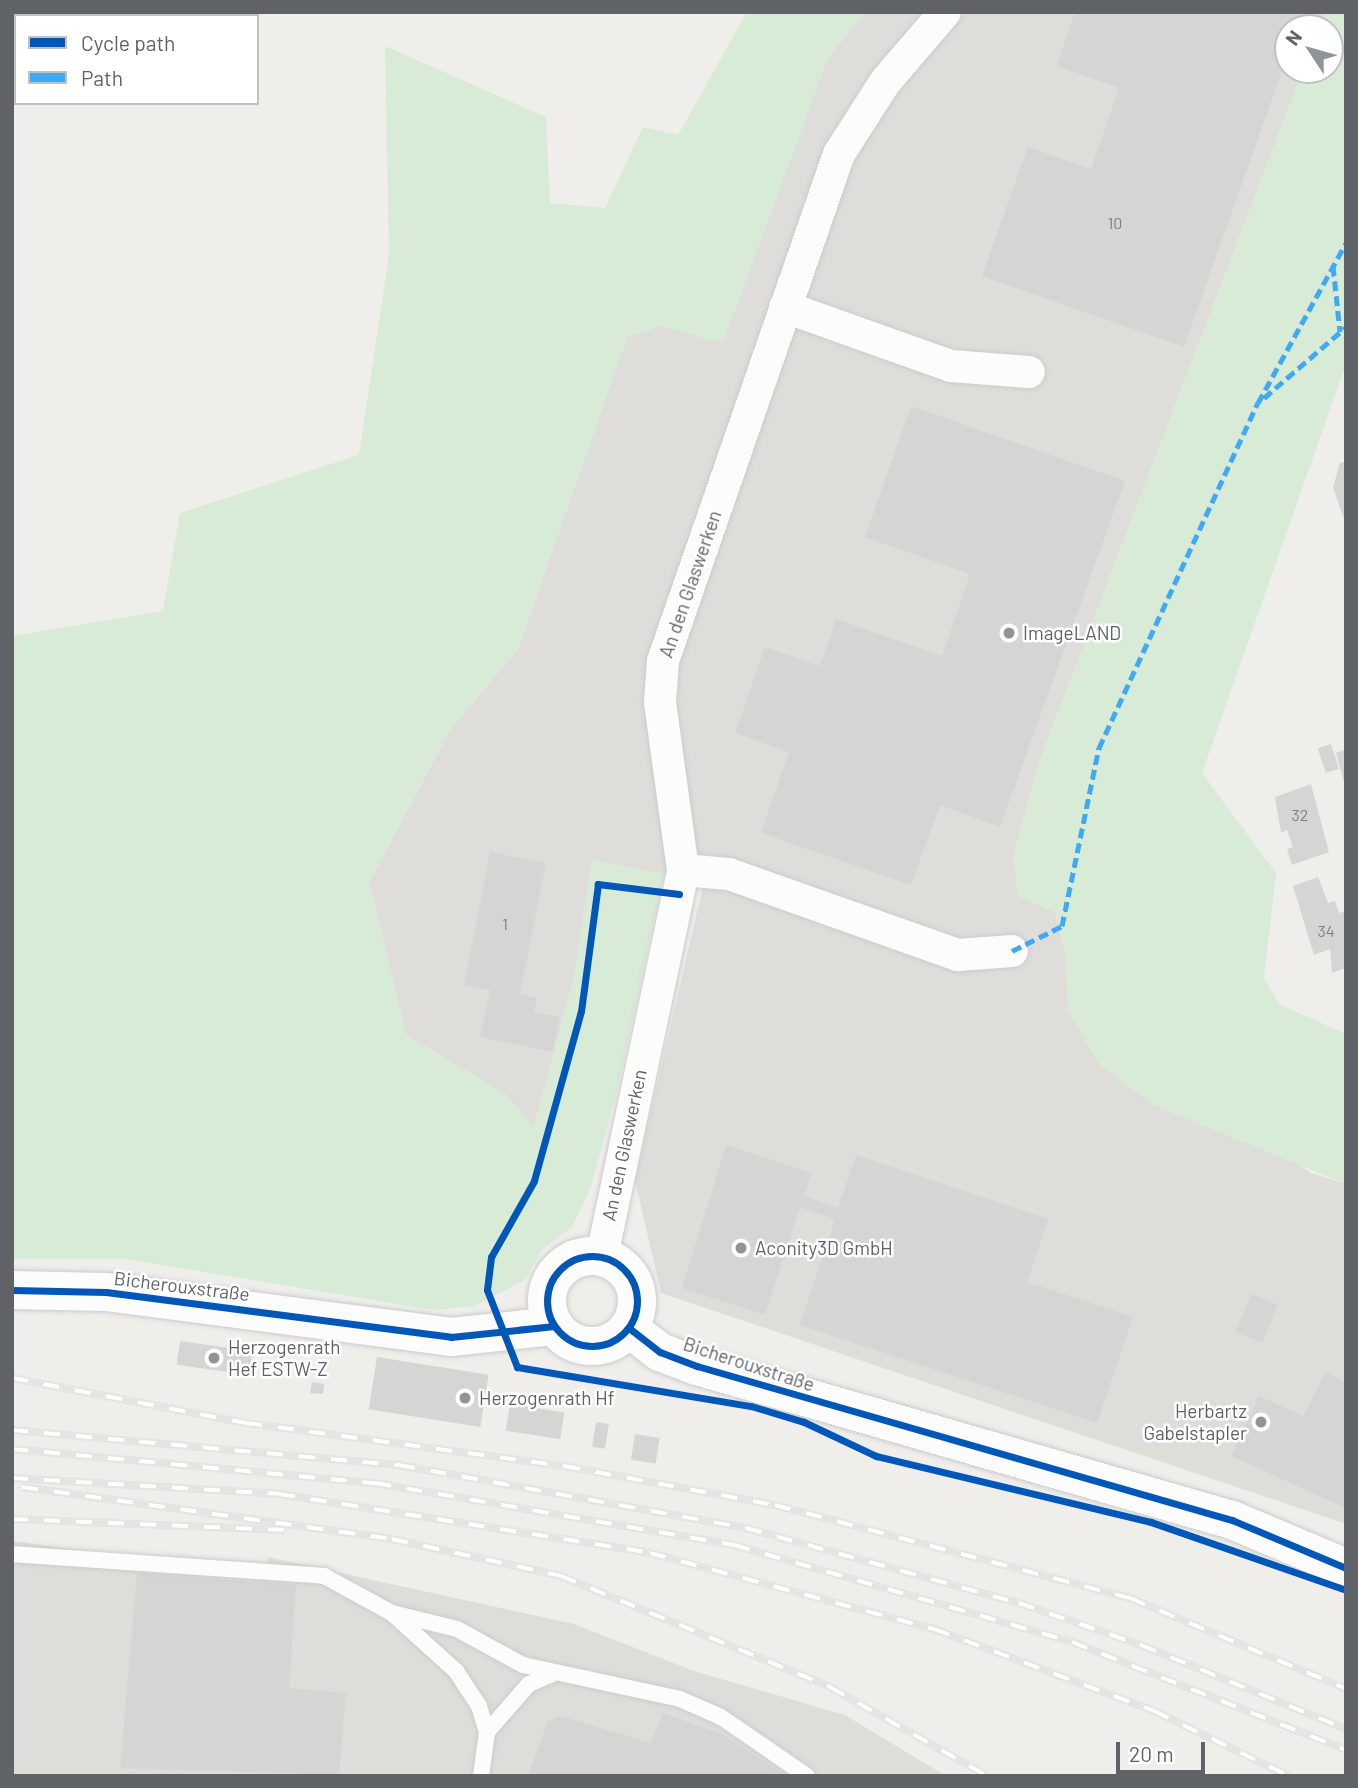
<!DOCTYPE html>
<html>
<head>
<meta charset="utf-8">
<style>
	body { margin:0 }
	#map { position:relative; width:1358px; height:1788px; overflow:hidden; background:#efeeea; font-family:Barlow,sans-serif }
	div>[style] { position:absolute }
	[style*='--x'] { left:calc(var(--x)*1px); top:calc(var(--y)*1px); width:calc(var(--w)*1px); rotate:calc(var(--a)*1deg) }
	.industrial>* { inset:0; background:#dfddda }
	.green>* { inset:0; background:#d8ebd6 }
	.building>* { inset:0; background:#d6d5d3; transform-origin:0 0 }
	.roads { filter:drop-shadow(0 0 2px #cbcccc) drop-shadow(0 0 2px #cbcccc) }
	.lane>* { height:16px; margin:-8px; padding:0 8px; transform-origin:8px; border-radius:8px; background:#fdfcfc }
	.street>* { height:32px; margin:-16px; padding:0 16px; transform-origin:16px; border-radius:16px; background:#fdfcfc }
	.secondary>* { height:38px; margin:-19px; padding:0 19px; transform-origin:19px; border-radius:19px; background:#fdfcfc }
	.secondary>.ring { margin:-19px; padding:0; box-sizing:content-box; background:none; border:38px solid #fdfcfc; border-radius:50% }
	.rail>* { height:8px; margin-top:-4px; transform-origin:0; background:repeating-linear-gradient(90deg,#fff 0 16px,#e4e4e4 0 32px); box-sizing:border-box; border-block:2px solid #e4e4e4 }
	.quiet>* { height:5px; margin-top:-2.5px; transform-origin:0; background:repeating-linear-gradient(90deg,#3fa9f5 0 10px,transparent 0 15px) }
	.cycleway>* { height:7px; margin:-3.5px; padding:0 3.5px; transform-origin:3.5px; border-radius:3.5px; background:#0057b8 }
	.cycleway>.ring { margin:-3.5px; padding:0; box-sizing:content-box; background:none; border:7px solid #0057b8; border-radius:50% }
	.dots>* { width:19px; height:19px; translate:-50% -50%; box-sizing:border-box; border:4px solid #fff; border-radius:50% }
	span { translate:-50% -50%; white-space:nowrap; text-align:center; line-height:1.15; -webkit-text-stroke:5px #fff; paint-order:stroke }
	.number-label { font-size:16px; color:#7e8184 }
	.number-label span { -webkit-text-stroke-width:0 }
	.street-label { font-size:19px; color:#5f6368 }
	.poi-label { font-size:19px; color:#5f6368 }
	.left { translate:0 -50%; text-align:left }
	.right { translate:-100% -50%; text-align:right }
	.frame { position:absolute; inset:0; border:14px solid #5f6368; pointer-events:none }
	.legend { position:absolute; left:14px; top:14px; width:245px; height:91px; box-sizing:border-box; background:#fff; border:2px solid #bfc1c3; margin:0; padding:9px 12px; list-style:none; font-size:21px; color:#5f6368 }
	.legend li { display:flex; align-items:center; gap:14px; height:35px }
	.legend b { width:35px; border:2px solid #bfc1c3 }
	.north { position:absolute; left:1274px; top:14px; width:70px; height:70px; box-sizing:border-box; background:#fff; border:2px solid #bfc1c3; border-radius:50%; rotate:306deg; font-size:19px; font-weight:700; line-height:28px; text-align:center; color:#5f6368 }
	.north::after { content:''; display:block; margin:auto; width:24px; height:32px; background:#919496; clip-path:polygon(50% 0,100% 100%,50% 72%,0 100%) }
	.scale { position:absolute; left:1116px; top:1742px; width:89px; height:32px; box-sizing:border-box; border:4px solid #5f6368; border-top:0; padding-left:9px; font-size:21px; line-height:24px; white-space:nowrap; color:#5f6368; -webkit-text-stroke:5px #fff; paint-order:stroke }
</style>
</head>
<body>
<div id="map">
	<div class="industrial">
		<div style="clip-path:polygon(865px 12px,1326px 12px,1320px 28px,1288px 28px,1288px 70px,1303px 70px,1037px 768px,1013px 859px,1019px 896px,1055px 912px,1066px 957px,1068px 1010px,1311px 1173px,1346px 1184px,1346px 1524px,661px 1293px,635px 1180px,704px 882px,592px 860px,574px 978px,534px 1127px,505px 1094px,406px 1035px,369px 882px,450px 730px,518px 649px,627px 337px,660px 326px,828px 58px)"></div>
		<div style="clip-path:polygon(12px 1541px,265px 1575px,268px 1557px,574px 1624px,694px 1671px,845px 1715px,946px 1776px,12px 1776px)"></div>
	</div>
	<div class="green">
		<div style="clip-path:polygon(747px 12px,865px 12px,828px 58px,723px 343px,660px 326px,627px 337px,518px 649px,450px 730px,369px 882px,406px 1035px,505px 1094px,534px 1127px,574px 978px,592px 860px,664px 874px,616px 1095px,591px 1187px,572px 1227px,542px 1250px,525px 1280px,475px 1306px,433px 1310px,126px 1259px,12px 1259px,12px 636px,163px 611px,180px 513px,359px 455px,389px 255px,385px 46px,546px 117px,550px 203px,605px 208px,643px 127px,678px 135px)"></div>
		<div style="clip-path:polygon(1326px 12px,1346px 12px,1346px 364px,1202px 773px,1276px 873px,1264px 978px,1279px 1004px,1346px 1034px,1346px 1184px,1153px 1105px,1098px 1063px,1068px 1010px,1066px 957px,1055px 912px,1019px 896px,1013px 859px,1037px 768px,1303px 70px,1330px 70px,1330px 28px,1320px 28px)"></div>
	</div>
	<div class="building">
		<div style="clip-path:polygon(1075px 12px,1303px 12px,1297px 28px,1288px 28px,1288px 54px,1184px 347px,982px 276px,1028px 147px,1091px 169px,1119px 88px,1057px 66px)"></div>
		<div style="clip-path:polygon(911px 406px,1125px 481px,1000px 827px,940px 805px,911px 885px,761px 833px,789px 752px,735px 733px,765px 647px,820px 666px,836px 619px,942px 656px,970px 574px,865px 537px)"></div>
		<div style="clip-path:polygon(1340px 462px,1346px 463px,1346px 524px,1333px 488px)"></div>
		<div style="left:1331px;top:744px;width:26px;height:14px;rotate:72deg"></div>
		<div style="clip-path:polygon(1346px 749px,1346px 785px,1345px 786px,1336px 753px)"></div>
		<div style="clip-path:polygon(1311px 784px,1329px 852px,1292px 865px,1287px 849px,1293px 847px,1287px 830px,1281px 833px,1275px 797px)"></div>
		<div style="clip-path:polygon(490px 852px,546px 863px,520px 994px,537px 998px,534px 1012px,560px 1017px,552px 1052px,480px 1037px,490px 990px,464px 985px)"></div>
		<div style="clip-path:polygon(1318px 877px,1328px 903px,1335px 901px,1339px 913px,1346px 911px,1346px 968px,1332px 973px,1330px 949px,1314px 955px,1293px 886px)"></div>
		<div style="clip-path:polygon(726px 1145px,811px 1173px,804px 1196px,838px 1208px,856px 1155px,1048px 1219px,1027px 1282px,1133px 1317px,1097px 1423px,800px 1325px,835px 1219px,800px 1207px,765px 1315px,682px 1288px)"></div>
		<div style="left:1251px;top:1294px;width:29px;height:41px;rotate:22deg"></div>
		<div style="left:180px;top:1341px;width:73px;height:24px;rotate:8deg"></div>
		<div style="left:377px;top:1357px;width:113px;height:53px;rotate:9deg"></div>
		<div style="clip-path:polygon(1325px 1372px,1346px 1382px,1346px 1508px,1231px 1456px,1259px 1396px,1304px 1416px)"></div>
		<div style="clip-path:polygon(312px 1382px,324px 1384px,323px 1394px,310px 1393px)"></div>
		<div style="left:510px;top:1404px;width:55px;height:27px;rotate:9deg"></div>
		<div style="left:596px;top:1422px;width:13px;height:25px;rotate:9deg"></div>
		<div style="left:635px;top:1434px;width:25px;height:26px;rotate:9deg"></div>
		<div style="clip-path:polygon(137px 1573px,296px 1585px,289px 1688px,346px 1693px,339px 1775px,120px 1768px)"></div>
		<div style="clip-path:polygon(663px 1713px,722px 1734px,787px 1776px,528px 1776px,548px 1721px,561px 1716px,651px 1743px)"></div>
	</div>
	<div class="roads">
		<div class="lane">
			<div style="--x:12;--y:1554;--w:313;--a:4"></div>
			<div style="--x:324;--y:1576;--w:77;--a:28.6"></div>
			<div style="--x:392;--y:1613;--w:67;--a:13.8"></div>
			<div style="--x:457;--y:1629;--w:75;--a:28.6"></div>
			<div style="--x:523;--y:1665;--w:161;--a:12.2"></div>
			<div style="--x:680;--y:1699;--w:45;--a:23.7"></div>
			<div style="--x:721;--y:1717;--w:104;--a:34.5"></div>
			<div style="--x:394;--y:1615;--w:84;--a:42.1"></div>
			<div style="--x:456;--y:1671;--w:42;--a:56.7"></div>
			<div style="--x:479;--y:1706;--w:27;--a:73"></div>
			<div style="--x:487;--y:1732;--w:44;--a:97.8"></div>
			<div style="--x:487;--y:1732;--w:64;--a:-48.8"></div>
			<div style="--x:529;--y:1684;--w:26;--a:-23"></div>
		</div>
		<div class="street">
			<div style="--x:785;--y:307;--w:176;--a:19.6"></div>
			<div style="--x:951;--y:366;--w:78;--a:4.4"></div>
			<div style="--x:683;--y:870;--w:46;--a:5"></div>
			<div style="--x:729;--y:874;--w:243;--a:19.5"></div>
			<div style="--x:958;--y:955;--w:54;--a:-4.2"></div>
			<div style="--x:602;--y:1256;--w:394;--a:-78.1"></div>
			<div style="--x:683;--y:870;--w:170;--a:-97.8"></div>
			<div style="--x:660;--y:702;--w:41;--a:-85.8"></div>
			<div style="--x:663;--y:661;--w:537;--a:-70.86"></div>
			<div style="--x:839;--y:154;--w:85;--a:-57.4"></div>
			<div style="--x:885;--y:82;--w:92;--a:-49.4"></div>
		</div>
		<div class="secondary">
			<div class="ring" style="left:547px;top:1256px;width:52px;height:52px"></div>
			<div style="--x:12;--y:1290;--w:94;--a:1.2"></div>
			<div style="--x:106;--y:1292;--w:348;--a:7.4"></div>
			<div style="--x:451;--y:1337;--w:104;--a:-6.1"></div>
			<div style="--x:629;--y:1328;--w:39;--a:38"></div>
			<div style="--x:660;--y:1352;--w:40;--a:21"></div>
			<div style="--x:697;--y:1366;--w:557;--a:16.06"></div>
			<div style="--x:1232;--y:1520;--w:124;--a:22.8"></div>
		</div>
	</div>
	<div class="rail">
		<div style="--x:12;--y:1378;--w:238;--a:10.9"></div>
		<div style="--x:246;--y:1423;--w:321;--a:7.7"></div>
		<div style="--x:564;--y:1466;--w:215;--a:10.5"></div>
		<div style="--x:775;--y:1505;--w:367;--a:14.7"></div>
		<div style="--x:1130;--y:1598;--w:234;--a:22.8"></div>
		<div style="--x:12;--y:1430;--w:389;--a:5.2"></div>
		<div style="--x:399;--y:1465;--w:353;--a:10.3"></div>
		<div style="--x:746;--y:1528;--w:283;--a:15.4"></div>
		<div style="--x:1019;--y:1603;--w:129;--a:19"></div>
		<div style="--x:1141;--y:1645;--w:222;--a:22.3"></div>
		<div style="--x:12;--y:1449;--w:365;--a:5.4"></div>
		<div style="--x:375;--y:1483;--w:364;--a:9.8"></div>
		<div style="--x:734;--y:1545;--w:352;--a:16"></div>
		<div style="--x:1072;--y:1642;--w:295;--a:21.5"></div>
		<div style="--x:12;--y:1478;--w:267;--a:3.4"></div>
		<div style="--x:279;--y:1494;--w:376;--a:9"></div>
		<div style="--x:650;--y:1553;--w:294;--a:15"></div>
		<div style="--x:934;--y:1629;--w:235;--a:20.4"></div>
		<div style="--x:1154;--y:1711;--w:150;--a:25.7"></div>
		<div style="--x:22;--y:1487;--w:374;--a:8"></div>
		<div style="--x:392;--y:1539;--w:173;--a:12.3"></div>
		<div style="--x:561;--y:1576;--w:291;--a:22.4"></div>
		<div style="--x:830;--y:1687;--w:180;--a:29.5"></div>
		<div style="--x:12;--y:1519;--w:273;--a:2.3"></div>
	</div>
	<div class="quiet">
		<div style="--x:1333;--y:266;--w:66;--a:83.9"></div>
		<div style="--x:1264;--y:398;--w:108;--a:-40.9"></div>
		<div style="--x:1012;--y:951;--w:56;--a:-26.6"></div>
		<div style="--x:1062;--y:926;--w:182;--a:-78.3"></div>
		<div style="--x:1099;--y:748;--w:380;--a:-65.3"></div>
		<div style="--x:1258;--y:403;--w:183;--a:-61.2"></div>
	</div>
	<div class="cycleway">
		<div style="--x:679;--y:894;--w:82;--a:-173"></div>
		<div style="--x:598;--y:884;--w:128;--a:97.6"></div>
		<div style="--x:581;--y:1011;--w:176;--a:105.5"></div>
		<div style="--x:534;--y:1181;--w:87;--a:119.5"></div>
		<div style="--x:491;--y:1257;--w:33;--a:97"></div>
		<div style="--x:487;--y:1290;--w:83;--a:68.7"></div>
		<div style="--x:517;--y:1367;--w:237;--a:9.5"></div>
		<div style="--x:751;--y:1406;--w:55;--a:16.8"></div>
		<div style="--x:804;--y:1422;--w:80;--a:25.3"></div>
		<div style="--x:876;--y:1456;--w:283;--a:13.5"></div>
		<div style="--x:1151;--y:1522;--w:207;--a:19.2"></div>
		<div class="ring" style="left:547px;top:1256px;width:83px;height:83px"></div>
		<div style="--x:12;--y:1290;--w:94;--a:1.2"></div>
		<div style="--x:106;--y:1292;--w:348;--a:7.4"></div>
		<div style="--x:451;--y:1337;--w:104;--a:-6.1"></div>
		<div style="--x:629;--y:1328;--w:39;--a:38"></div>
		<div style="--x:660;--y:1352;--w:40;--a:21"></div>
		<div style="--x:697;--y:1366;--w:557;--a:16.06"></div>
		<div style="--x:1232;--y:1520;--w:124;--a:22.8"></div>
	</div>
	<div class="dots">
		<div style="left:1009px;top:633px;background:#919496"></div>
		<div style="left:741px;top:1248px;background:#919496"></div>
		<div style="left:214px;top:1358px;background:#919496"></div>
		<div style="left:465px;top:1398px;background:#919496"></div>
		<div style="left:1261px;top:1422px;background:#919496"></div>
	</div>
	<div class="number-label">
		<span style="left:1115px;top:223px">10</span>
		<span style="left:1300px;top:815px">32</span>
		<span style="left:505px;top:924px">1</span>
		<span style="left:1326px;top:931px">34</span>
	</div>
	<div class="street-label">
		<span style="left:690px;top:584px;rotate:-71deg">An den Glaswerken</span>
		<span style="left:624px;top:1145px;rotate:-78deg">An den Glaswerken</span>
		<span style="left:182px;top:1286px;rotate:7deg">Bicherouxstraße</span>
		<span style="left:749px;top:1364px;rotate:18deg">Bicherouxstraße</span>
	</div>
	<div class="poi-label">
		<span class="left" style="left:1023px;top:633px">ImageLAND</span>
		<span class="left" style="left:755px;top:1248px">Aconity3D GmbH</span>
		<span class="left" style="left:228px;top:1358px">Herzogenrath<br>Hef ESTW-Z</span>
		<span class="left" style="left:479px;top:1398px">Herzogenrath Hf</span>
		<span class="right" style="left:1247px;top:1422px">Herbartz<br>Gabelstapler</span>
	</div>
	<div class="frame"></div>
	<ul class="legend">
	<li><b style="height:9px;background:#0057b8"></b>Cycle path</li>
	<li><b style="height:9px;background:#3fa9f5"></b>Path</li>
	</ul>
	<div class="north">N</div>
	<div class="scale">20 m</div>
</div>
</body>
</html>
